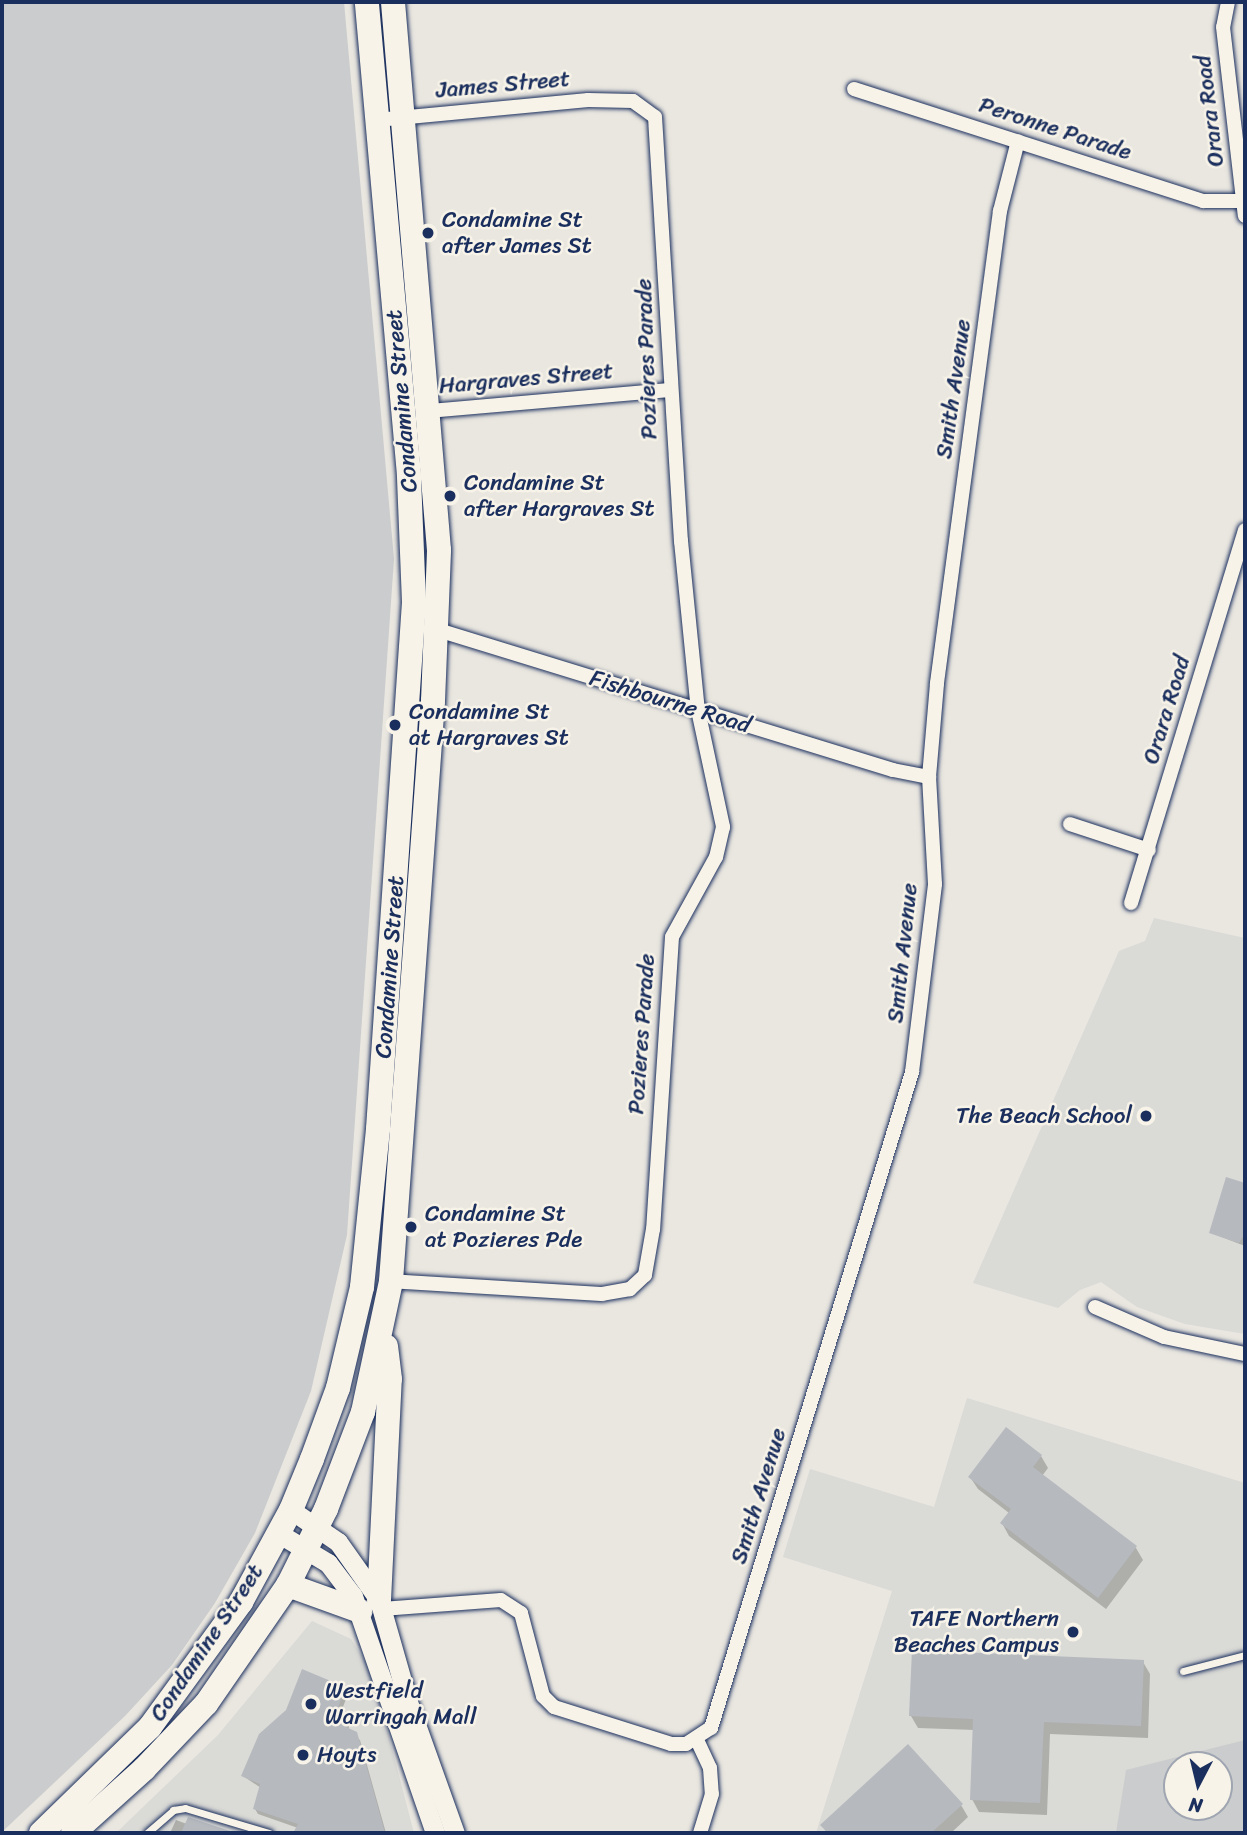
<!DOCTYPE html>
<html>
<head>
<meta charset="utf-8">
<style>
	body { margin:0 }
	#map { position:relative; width:1247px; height:1835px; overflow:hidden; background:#eae7e0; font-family:Sriracha,sans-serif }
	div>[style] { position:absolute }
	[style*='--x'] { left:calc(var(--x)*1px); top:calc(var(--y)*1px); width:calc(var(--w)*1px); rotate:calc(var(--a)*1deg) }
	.built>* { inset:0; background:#dadad6 }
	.green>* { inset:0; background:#cbcccd }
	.shadow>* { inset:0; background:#0003 }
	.building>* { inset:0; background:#b6babf }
	.roads { filter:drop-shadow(0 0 2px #1b2f5e) drop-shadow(0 0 2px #1b2f5e) }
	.service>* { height:7px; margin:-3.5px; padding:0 3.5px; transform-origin:3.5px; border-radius:3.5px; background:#f7f3e8 }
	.minor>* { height:14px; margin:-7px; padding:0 7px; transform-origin:7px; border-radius:7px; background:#f7f3e8 }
	.tertiary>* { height:19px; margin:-9.5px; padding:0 9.5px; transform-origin:9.5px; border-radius:9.5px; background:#f7f3e8 }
	.trunk>* { height:24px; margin:-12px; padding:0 12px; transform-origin:12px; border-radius:12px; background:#f7f3e8 }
	.dots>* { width:19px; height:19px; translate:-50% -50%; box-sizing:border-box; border:4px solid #f7f3e8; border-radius:50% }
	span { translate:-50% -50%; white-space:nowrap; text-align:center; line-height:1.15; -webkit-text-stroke:5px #f7f3e8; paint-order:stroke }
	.street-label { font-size:23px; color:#1b2f5e }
	.poi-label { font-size:23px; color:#1b2f5e }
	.left { translate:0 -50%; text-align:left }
	.right { translate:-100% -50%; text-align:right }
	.frame { position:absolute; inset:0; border:4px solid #1b2f5e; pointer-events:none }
	.north { position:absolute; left:1163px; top:1751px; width:70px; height:70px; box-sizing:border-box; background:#f7f3e8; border:2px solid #9fa5b1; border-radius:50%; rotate:187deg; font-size:19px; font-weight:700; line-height:28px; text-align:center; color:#1b2f5e }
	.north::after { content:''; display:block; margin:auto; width:24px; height:32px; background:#1b2f5e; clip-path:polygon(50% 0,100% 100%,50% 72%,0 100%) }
</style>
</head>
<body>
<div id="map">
	<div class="built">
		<div style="clip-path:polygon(1154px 918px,1245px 938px,1245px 1334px,1185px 1324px,1137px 1307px,1101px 1282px,1080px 1290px,1058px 1308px,973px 1283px,1119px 951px,1145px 941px)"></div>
		<div style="clip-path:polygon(evenodd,967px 1398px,1245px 1483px,1245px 1833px,816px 1833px,892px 1591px,783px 1557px,810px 1469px,934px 1507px,967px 1398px,1177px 1765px,1219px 1765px,1219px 1807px,1177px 1807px,1177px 1765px)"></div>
		<div style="clip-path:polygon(312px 1621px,351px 1639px,372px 1672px,414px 1833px,116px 1833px,218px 1735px)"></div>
	</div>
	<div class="green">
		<div style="clip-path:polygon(2px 2px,344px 2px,394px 559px,347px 1235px,311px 1391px,255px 1533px,215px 1603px,172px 1665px,125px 1716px,2px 1832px)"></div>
		<div style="clip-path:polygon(evenodd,1245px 1740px,1245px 1833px,1116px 1833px,1126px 1770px,1245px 1740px,1177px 1765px,1219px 1765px,1219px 1807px,1177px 1807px,1177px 1765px)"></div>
	</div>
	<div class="shadow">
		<div style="clip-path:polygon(1227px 1179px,1245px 1185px,1245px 1246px,1211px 1233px)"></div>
		<div style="clip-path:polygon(1041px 1456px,1048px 1468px,1042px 1476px,1136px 1548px,1143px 1560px,1106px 1609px,1009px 1536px,1002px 1523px,1009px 1513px,978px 1489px,970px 1477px)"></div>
		<div style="clip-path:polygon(1143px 1662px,1150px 1674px,1148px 1738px,1050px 1734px,1047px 1815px,979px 1812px,972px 1799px,975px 1730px,918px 1728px,911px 1716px)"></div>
		<div style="clip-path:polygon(344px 1688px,348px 1694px,341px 1712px,348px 1715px,349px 1731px,360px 1740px,386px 1833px,295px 1833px,298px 1828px,258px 1814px,255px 1809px,261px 1788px,243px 1776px)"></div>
		<div style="clip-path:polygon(961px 1805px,968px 1817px,951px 1833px,827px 1833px,822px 1825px)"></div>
		<div style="clip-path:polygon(189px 1819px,231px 1833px,170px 1833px,176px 1820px,187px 1824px)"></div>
	</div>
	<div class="building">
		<div style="clip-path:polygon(1226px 1177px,1245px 1183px,1245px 1233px,1239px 1243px,1209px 1233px)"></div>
		<div style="clip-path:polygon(1006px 1427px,1042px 1455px,1033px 1467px,1137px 1546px,1098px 1598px,1000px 1523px,1011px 1509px,968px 1477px)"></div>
		<div style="clip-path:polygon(912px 1650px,1144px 1660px,1141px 1726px,1044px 1722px,1040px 1803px,970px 1800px,973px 1719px,909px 1716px)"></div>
		<div style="clip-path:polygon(302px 1669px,345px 1687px,338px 1708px,350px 1713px,346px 1727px,357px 1732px,385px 1833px,293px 1833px,298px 1824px,253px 1809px,260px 1784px,241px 1776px,259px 1734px,286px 1710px)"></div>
		<div style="clip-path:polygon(908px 1744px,963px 1804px,931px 1833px,828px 1833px,820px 1825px)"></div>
		<div style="clip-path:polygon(188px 1817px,230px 1831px,229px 1833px,181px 1833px)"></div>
	</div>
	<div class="roads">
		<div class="service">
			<div style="--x:1183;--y:1671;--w:64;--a:-14.5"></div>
			<div style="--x:147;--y:1833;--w:35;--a:-41"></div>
			<div style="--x:173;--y:1810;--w:12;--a:-9"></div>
			<div style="--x:185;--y:1808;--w:88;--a:16.6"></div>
		</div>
		<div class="minor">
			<div style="--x:1228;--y:2;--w:25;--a:101"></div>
			<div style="--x:1223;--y:27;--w:190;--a:83.4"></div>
			<div style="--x:854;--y:89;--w:367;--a:17.8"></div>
			<div style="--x:1203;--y:201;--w:40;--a:0"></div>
			<div style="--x:377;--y:120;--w:212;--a:-5.4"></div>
			<div style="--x:588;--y:100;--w:45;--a:1.3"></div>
			<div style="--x:633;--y:101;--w:27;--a:36"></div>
			<div style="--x:655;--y:117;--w:425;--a:86.5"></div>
			<div style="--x:681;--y:541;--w:170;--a:84.3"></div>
			<div style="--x:698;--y:710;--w:120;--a:77.9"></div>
			<div style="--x:723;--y:827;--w:31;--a:103"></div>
			<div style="--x:716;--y:857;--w:91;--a:118.8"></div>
			<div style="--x:672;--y:937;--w:293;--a:93.7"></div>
			<div style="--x:653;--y:1229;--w:47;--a:99.9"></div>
			<div style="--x:645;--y:1275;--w:21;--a:137"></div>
			<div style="--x:630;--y:1289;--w:28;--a:170"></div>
			<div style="--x:602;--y:1294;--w:211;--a:-176.5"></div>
			<div style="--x:429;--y:411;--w:240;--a:-5"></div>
			<div style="--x:438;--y:630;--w:476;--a:17.1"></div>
			<div style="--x:893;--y:770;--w:37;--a:11"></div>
			<div style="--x:1070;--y:824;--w:83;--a:18.2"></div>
			<div style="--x:1131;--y:903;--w:390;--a:-73"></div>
			<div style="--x:1095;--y:1307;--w:75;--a:23.5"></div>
			<div style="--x:1164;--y:1337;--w:83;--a:11.9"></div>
			<div style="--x:382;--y:1609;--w:119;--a:-4.3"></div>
			<div style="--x:501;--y:1600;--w:24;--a:33"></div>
			<div style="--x:521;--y:1613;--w:86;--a:75.2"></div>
			<div style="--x:543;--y:1696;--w:16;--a:45"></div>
			<div style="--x:554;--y:1707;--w:123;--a:17.5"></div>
			<div style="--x:671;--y:1744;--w:15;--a:0"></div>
			<div style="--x:686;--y:1744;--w:30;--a:-33"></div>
			<div style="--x:711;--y:1728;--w:686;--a:-72.96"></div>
			<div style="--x:912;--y:1072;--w:189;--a:-83"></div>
			<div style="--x:935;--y:884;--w:107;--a:-93.2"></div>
			<div style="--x:929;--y:777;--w:94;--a:-85.1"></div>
			<div style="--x:937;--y:683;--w:476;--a:-82.4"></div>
			<div style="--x:1000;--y:211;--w:72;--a:-75.6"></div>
			<div style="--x:697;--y:1740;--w:31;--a:65"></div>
			<div style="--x:710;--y:1768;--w:26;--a:86"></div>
			<div style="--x:712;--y:1794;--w:41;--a:107.1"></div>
		</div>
		<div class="tertiary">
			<div style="--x:291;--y:1510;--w:57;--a:34.2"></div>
			<div style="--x:338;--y:1542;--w:71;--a:54.7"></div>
			<div style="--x:379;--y:1600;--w:106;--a:74.1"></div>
			<div style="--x:408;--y:1702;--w:139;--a:70.3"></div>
			<div style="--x:278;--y:1533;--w:58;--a:31"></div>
			<div style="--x:328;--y:1563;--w:41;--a:52.9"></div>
			<div style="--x:353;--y:1596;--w:251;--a:70.9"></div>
		</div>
		<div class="trunk">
			<div style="--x:288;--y:1585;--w:77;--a:19.9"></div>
			<div style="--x:379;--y:1600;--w:221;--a:-87.2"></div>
			<div style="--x:390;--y:1379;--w:33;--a:-97"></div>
			<div style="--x:41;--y:1833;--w:152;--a:-44.2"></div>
			<div style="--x:150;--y:1727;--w:155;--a:-53.9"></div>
			<div style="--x:241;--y:1602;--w:105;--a:-61.5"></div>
			<div style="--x:291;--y:1510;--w:55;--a:-67.6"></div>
			<div style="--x:312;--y:1459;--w:76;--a:-69.9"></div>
			<div style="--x:338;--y:1388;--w:104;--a:-76.6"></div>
			<div style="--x:362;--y:1287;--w:159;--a:-84.2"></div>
			<div style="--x:378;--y:1129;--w:528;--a:-86.09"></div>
			<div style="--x:414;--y:602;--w:127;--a:-92.3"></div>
			<div style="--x:409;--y:475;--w:475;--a:-95.1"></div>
			<div style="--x:73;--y:1833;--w:96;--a:-42"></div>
			<div style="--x:144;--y:1769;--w:90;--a:-46.4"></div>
			<div style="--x:206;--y:1704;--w:145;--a:-55.4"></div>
			<div style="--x:288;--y:1585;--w:85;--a:-63.4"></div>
			<div style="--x:326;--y:1509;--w:104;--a:-69.1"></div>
			<div style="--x:363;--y:1412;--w:134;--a:-77.9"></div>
			<div style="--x:391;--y:1281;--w:582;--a:-85.86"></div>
			<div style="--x:433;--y:701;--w:151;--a:-87.7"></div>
			<div style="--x:439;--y:550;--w:550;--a:-94.8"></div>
		</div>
	</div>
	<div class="dots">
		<div style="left:428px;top:233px;background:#1b2f5e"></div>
		<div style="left:450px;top:496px;background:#1b2f5e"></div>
		<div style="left:395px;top:725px;background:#1b2f5e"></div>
		<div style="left:1146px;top:1116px;background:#1b2f5e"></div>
		<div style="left:411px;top:1227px;background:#1b2f5e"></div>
		<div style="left:1073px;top:1632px;background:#1b2f5e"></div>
		<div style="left:311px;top:1704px;background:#1b2f5e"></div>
		<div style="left:303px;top:1755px;background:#1b2f5e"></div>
	</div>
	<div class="street-label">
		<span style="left:503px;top:85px;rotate:-5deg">James Street</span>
		<span style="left:1210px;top:111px;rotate:-97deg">Orara Road</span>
		<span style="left:1055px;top:129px;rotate:18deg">Peronne Parade</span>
		<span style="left:647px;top:359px;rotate:-92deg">Pozieres Parade</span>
		<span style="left:526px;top:379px;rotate:-5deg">Hargraves Street</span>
		<span style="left:954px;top:389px;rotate:-82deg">Smith Avenue</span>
		<span style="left:402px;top:401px;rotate:-95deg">Condamine Street</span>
		<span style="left:670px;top:702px;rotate:17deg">Fishbourne Road</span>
		<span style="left:1167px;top:710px;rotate:-73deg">Orara Road</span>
		<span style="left:903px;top:953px;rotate:-84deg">Smith Avenue</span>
		<span style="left:390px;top:967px;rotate:-86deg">Condamine Street</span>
		<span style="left:642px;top:1034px;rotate:-86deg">Pozieres Parade</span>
		<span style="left:759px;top:1496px;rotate:-73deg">Smith Avenue</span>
		<span style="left:207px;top:1643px;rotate:-56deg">Condamine Street</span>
	</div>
	<div class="poi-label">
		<span class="left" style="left:442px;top:233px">Condamine St<br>after James St</span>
		<span class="left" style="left:464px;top:496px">Condamine St<br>after Hargraves St</span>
		<span class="left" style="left:409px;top:725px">Condamine St<br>at Hargraves St</span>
		<span class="right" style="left:1132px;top:1116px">The Beach School</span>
		<span class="left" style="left:425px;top:1227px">Condamine St<br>at Pozieres Pde</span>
		<span class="right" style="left:1059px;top:1632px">TAFE Northern<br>Beaches Campus</span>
		<span class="left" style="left:325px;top:1704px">Westfield<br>Warringah Mall</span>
		<span class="left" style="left:317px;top:1755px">Hoyts</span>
	</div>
	<div class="frame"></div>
	<div class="north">N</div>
</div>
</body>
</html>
